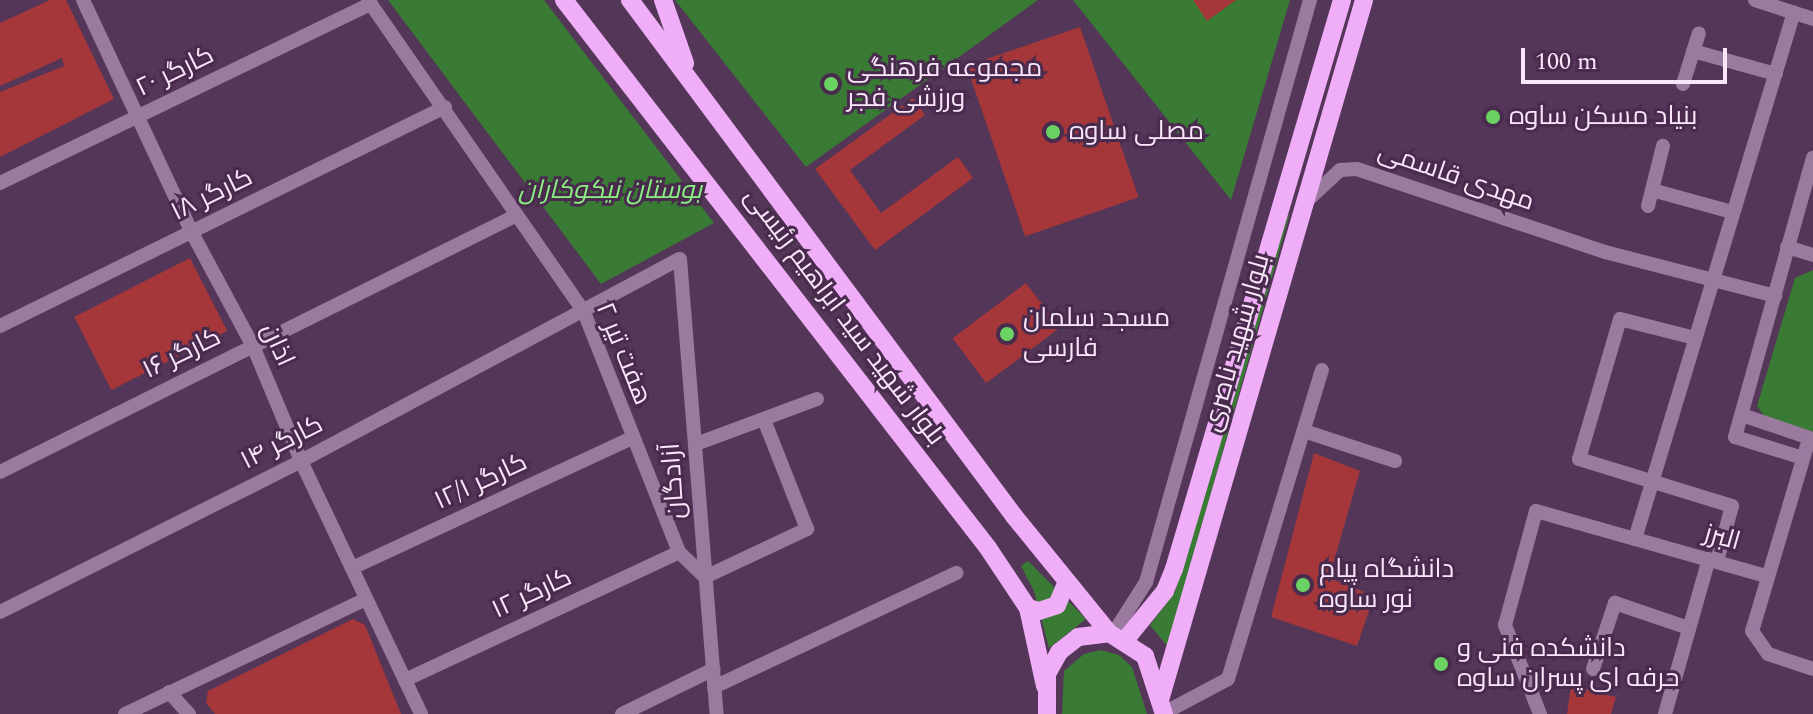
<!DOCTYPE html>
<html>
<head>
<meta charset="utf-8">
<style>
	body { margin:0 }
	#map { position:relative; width:1813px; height:714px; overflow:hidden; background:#543658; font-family:Spectral,Cairo,serif }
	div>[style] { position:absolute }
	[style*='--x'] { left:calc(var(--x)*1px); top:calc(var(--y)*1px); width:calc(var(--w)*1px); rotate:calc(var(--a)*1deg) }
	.green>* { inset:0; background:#397b34 }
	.building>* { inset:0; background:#a5373a; transform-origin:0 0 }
	.minor>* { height:14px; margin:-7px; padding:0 7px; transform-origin:7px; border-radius:7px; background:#9a7a9f }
	.major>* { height:18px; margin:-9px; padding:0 9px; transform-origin:9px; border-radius:9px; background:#f0aef9 }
	.dots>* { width:22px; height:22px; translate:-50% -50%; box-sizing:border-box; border:4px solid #492c4d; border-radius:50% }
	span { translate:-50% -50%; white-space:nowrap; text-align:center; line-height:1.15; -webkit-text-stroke:6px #492c4d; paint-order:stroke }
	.poi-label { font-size:26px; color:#f9e6fb }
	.left { translate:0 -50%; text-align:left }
	.street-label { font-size:26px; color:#f9e6fb }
	.park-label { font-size:26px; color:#8af082; font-style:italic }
	.scale { position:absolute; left:1521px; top:48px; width:206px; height:36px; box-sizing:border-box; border:4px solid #f9e6fb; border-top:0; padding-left:10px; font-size:24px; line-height:28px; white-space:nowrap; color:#f9e6fb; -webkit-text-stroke:6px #492c4d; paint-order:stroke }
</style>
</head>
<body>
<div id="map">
	<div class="green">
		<div style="clip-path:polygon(388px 0,544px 0,714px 223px,601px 284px)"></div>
		<div style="clip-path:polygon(675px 0,1038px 0,806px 167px)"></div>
		<div style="clip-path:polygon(1073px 0,1290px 0,1231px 200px)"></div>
		<div style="clip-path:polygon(1290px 213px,1207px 507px,1168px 647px,1150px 625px,1175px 592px,1277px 236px)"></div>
		<div style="clip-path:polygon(1813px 270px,1813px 432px,1765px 417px,1757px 406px,1795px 278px)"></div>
		<div style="clip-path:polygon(1028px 561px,1086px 619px,1049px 648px,1034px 591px,1021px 566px)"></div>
		<div style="clip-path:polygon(1101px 650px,1119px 655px,1132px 667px,1147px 714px,1062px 714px,1064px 671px,1084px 654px)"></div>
	</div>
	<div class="building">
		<div style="clip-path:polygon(50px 0,66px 0,114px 99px,0 157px,0 92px,64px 66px,62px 58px,0 86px,0 23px)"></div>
		<div style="clip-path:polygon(1193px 0,1236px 0,1207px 21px)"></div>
		<div style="left:1080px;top:27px;width:180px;height:120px;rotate:71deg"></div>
		<div style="clip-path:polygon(913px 98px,925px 115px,850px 170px,881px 213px,958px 157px,973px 178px,875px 250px,815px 169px)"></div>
		<div style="left:190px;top:258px;width:82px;height:130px;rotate:63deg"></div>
		<div style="left:1026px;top:283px;width:56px;height:92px;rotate:53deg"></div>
		<div style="clip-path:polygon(1314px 453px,1360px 471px,1329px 578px,1374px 596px,1357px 646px,1271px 617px)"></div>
		<div style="clip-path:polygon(353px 619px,365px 625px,401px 714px,215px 714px,206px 703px,208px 691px)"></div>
		<div style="clip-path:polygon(1571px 686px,1616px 697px,1611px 714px,1567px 714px)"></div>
	</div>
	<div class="minor">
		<div style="--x:83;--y:0;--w:255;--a:64.9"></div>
		<div style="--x:191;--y:231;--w:131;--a:61.7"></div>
		<div style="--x:253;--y:346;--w:125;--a:67.3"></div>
		<div style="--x:301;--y:461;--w:280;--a:64.6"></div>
		<div style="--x:368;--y:0;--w:379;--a:55.3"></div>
		<div style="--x:584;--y:312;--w:258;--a:68.4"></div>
		<div style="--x:679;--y:552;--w:36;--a:44"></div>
		<div style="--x:1755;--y:0;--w:61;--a:18.1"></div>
		<div style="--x:1693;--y:51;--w:86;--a:15.5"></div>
		<div style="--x:1683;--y:84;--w:53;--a:-72.6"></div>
		<div style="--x:0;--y:183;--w:412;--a:-25.8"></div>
		<div style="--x:1652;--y:190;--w:83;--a:15.4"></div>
		<div style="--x:1309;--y:199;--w:42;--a:-43.1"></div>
		<div style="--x:1340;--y:170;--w:17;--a:-3"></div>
		<div style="--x:1357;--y:169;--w:262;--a:18.5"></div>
		<div style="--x:1605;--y:252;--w:176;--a:14.5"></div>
		<div style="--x:1648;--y:206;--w:62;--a:-76"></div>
		<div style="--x:1787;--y:247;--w:27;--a:17"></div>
		<div style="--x:0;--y:326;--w:496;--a:-26.2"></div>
		<div style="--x:1695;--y:338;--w:77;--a:-165.8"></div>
		<div style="--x:1620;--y:319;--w:146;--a:106.3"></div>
		<div style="--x:1579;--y:459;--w:160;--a:17.1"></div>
		<div style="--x:1732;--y:506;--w:57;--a:105.3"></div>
		<div style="--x:1742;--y:415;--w:75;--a:18.7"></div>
		<div style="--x:1304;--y:431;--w:96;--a:18.2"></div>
		<div style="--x:1809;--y:439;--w:200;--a:106.5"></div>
		<div style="--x:1752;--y:631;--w:28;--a:55"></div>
		<div style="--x:1768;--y:654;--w:47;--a:18.4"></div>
		<div style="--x:696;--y:444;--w:129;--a:-20.4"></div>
		<div style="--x:1803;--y:458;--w:71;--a:-162.8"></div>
		<div style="--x:1735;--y:437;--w:290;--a:-74.4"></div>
		<div style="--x:0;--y:472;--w:575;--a:-26.43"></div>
		<div style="--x:1635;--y:539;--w:550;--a:-73.21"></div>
		<div style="--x:352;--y:568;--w:306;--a:-24.9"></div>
		<div style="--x:705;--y:577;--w:113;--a:-25.2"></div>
		<div style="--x:807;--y:529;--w:117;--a:-111.5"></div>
		<div style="--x:0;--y:612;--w:337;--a:-26.6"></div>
		<div style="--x:301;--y:461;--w:429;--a:-28.1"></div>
		<div style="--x:680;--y:259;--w:457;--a:85.4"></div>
		<div style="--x:1113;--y:634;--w:62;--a:-57.6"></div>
		<div style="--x:1146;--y:582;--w:605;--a:-74.26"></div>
		<div style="--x:1593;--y:669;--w:70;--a:-71.6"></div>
		<div style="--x:1615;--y:603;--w:78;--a:18.7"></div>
		<div style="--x:405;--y:680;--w:302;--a:-25"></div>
		<div style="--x:714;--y:687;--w:268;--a:-25.2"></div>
		<div style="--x:169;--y:692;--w:30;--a:48"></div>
		<div style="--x:1164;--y:713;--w:72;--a:-28"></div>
		<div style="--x:1228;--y:679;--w:323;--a:-73.1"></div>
		<div style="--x:125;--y:714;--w:267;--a:-25.5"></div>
		<div style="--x:622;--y:714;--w:102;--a:-26.1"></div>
		<div style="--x:1540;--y:714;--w:96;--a:-111.5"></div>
		<div style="--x:1505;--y:625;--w:118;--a:-74.8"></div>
		<div style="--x:1536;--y:511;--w:239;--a:15.8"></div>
		<div style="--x:1665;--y:714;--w:161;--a:-74.2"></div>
	</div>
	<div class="major">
		<div style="--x:564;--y:0;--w:693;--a:52.27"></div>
		<div style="--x:988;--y:548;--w:72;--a:56.3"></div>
		<div style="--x:1028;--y:608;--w:80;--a:77.7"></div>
		<div style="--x:630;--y:0;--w:643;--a:53.34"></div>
		<div style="--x:1014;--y:516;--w:151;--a:50.9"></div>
		<div style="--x:663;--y:0;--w:67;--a:70.8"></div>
		<div style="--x:1028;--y:608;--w:11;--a:15"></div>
		<div style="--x:1039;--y:611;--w:19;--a:-18"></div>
		<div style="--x:1057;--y:605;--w:23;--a:-67"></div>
		<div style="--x:1126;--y:639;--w:62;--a:-50.9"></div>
		<div style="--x:1165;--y:591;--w:24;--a:-68"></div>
		<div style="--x:1174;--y:569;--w:593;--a:-73.55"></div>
		<div style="--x:1160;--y:700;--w:729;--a:-73.75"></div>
		<div style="--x:1047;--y:714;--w:40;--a:-90"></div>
		<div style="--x:1047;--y:674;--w:25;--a:-61"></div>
		<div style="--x:1059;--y:652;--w:24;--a:-38"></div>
		<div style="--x:1078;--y:637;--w:31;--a:-7"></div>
		<div style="--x:1109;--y:633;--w:43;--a:32.6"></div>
		<div style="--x:1145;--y:656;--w:61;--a:71.9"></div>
	</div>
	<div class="dots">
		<div style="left:831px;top:84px;background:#6ad363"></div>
		<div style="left:1493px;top:117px;background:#6ad363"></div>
		<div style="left:1053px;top:132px;background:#6ad363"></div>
		<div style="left:1007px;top:334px;background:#6ad363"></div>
		<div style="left:1303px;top:585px;background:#6ad363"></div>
		<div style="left:1441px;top:664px;background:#6ad363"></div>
	</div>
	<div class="poi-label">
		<span class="left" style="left:847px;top:84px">مجموعه فرهنگی<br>ورزشی فجر</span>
		<span class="left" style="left:1509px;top:117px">بنیاد مسکن ساوه</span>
		<span class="left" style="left:1069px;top:132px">مصلی ساوه</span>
		<span class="left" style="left:1023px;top:334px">مسجد سلمان<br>فارسی</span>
		<span class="left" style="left:1319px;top:585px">دانشگاه پیام<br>نور ساوه</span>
		<span class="left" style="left:1457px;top:664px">دانشکده فنی و<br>حرفه ای پسران ساوه</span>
	</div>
	<div class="street-label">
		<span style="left:175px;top:72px;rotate:-26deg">کارگر ۲۰</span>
		<span style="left:1456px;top:177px;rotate:19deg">مهدی قاسمی</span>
		<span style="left:212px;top:195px;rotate:-26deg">کارگر ۱۸</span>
		<span style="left:844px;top:317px;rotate:53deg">بلوار شهید سید ابراهیم رئیسی</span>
		<span style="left:1237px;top:343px;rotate:-74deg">بلوار شهید ناصری</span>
		<span style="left:277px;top:345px;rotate:65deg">اذان</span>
		<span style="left:182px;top:354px;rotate:-26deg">کارگر ۱۶</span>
		<span style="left:623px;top:354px;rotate:68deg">هفت تیر ۲</span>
		<span style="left:282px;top:443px;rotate:-27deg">کارگر ۱۴</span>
		<span style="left:674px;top:481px;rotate:-94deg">آزادگان</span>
		<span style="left:481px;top:482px;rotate:-25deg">کارگر ۱۲/۱</span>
		<span style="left:1722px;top:538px;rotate:16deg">البرز</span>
		<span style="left:532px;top:594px;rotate:-25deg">کارگر ۱۲</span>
	</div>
	<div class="park-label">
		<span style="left:610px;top:191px">بوستان نیکوکاران</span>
	</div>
	<div class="scale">100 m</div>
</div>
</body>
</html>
